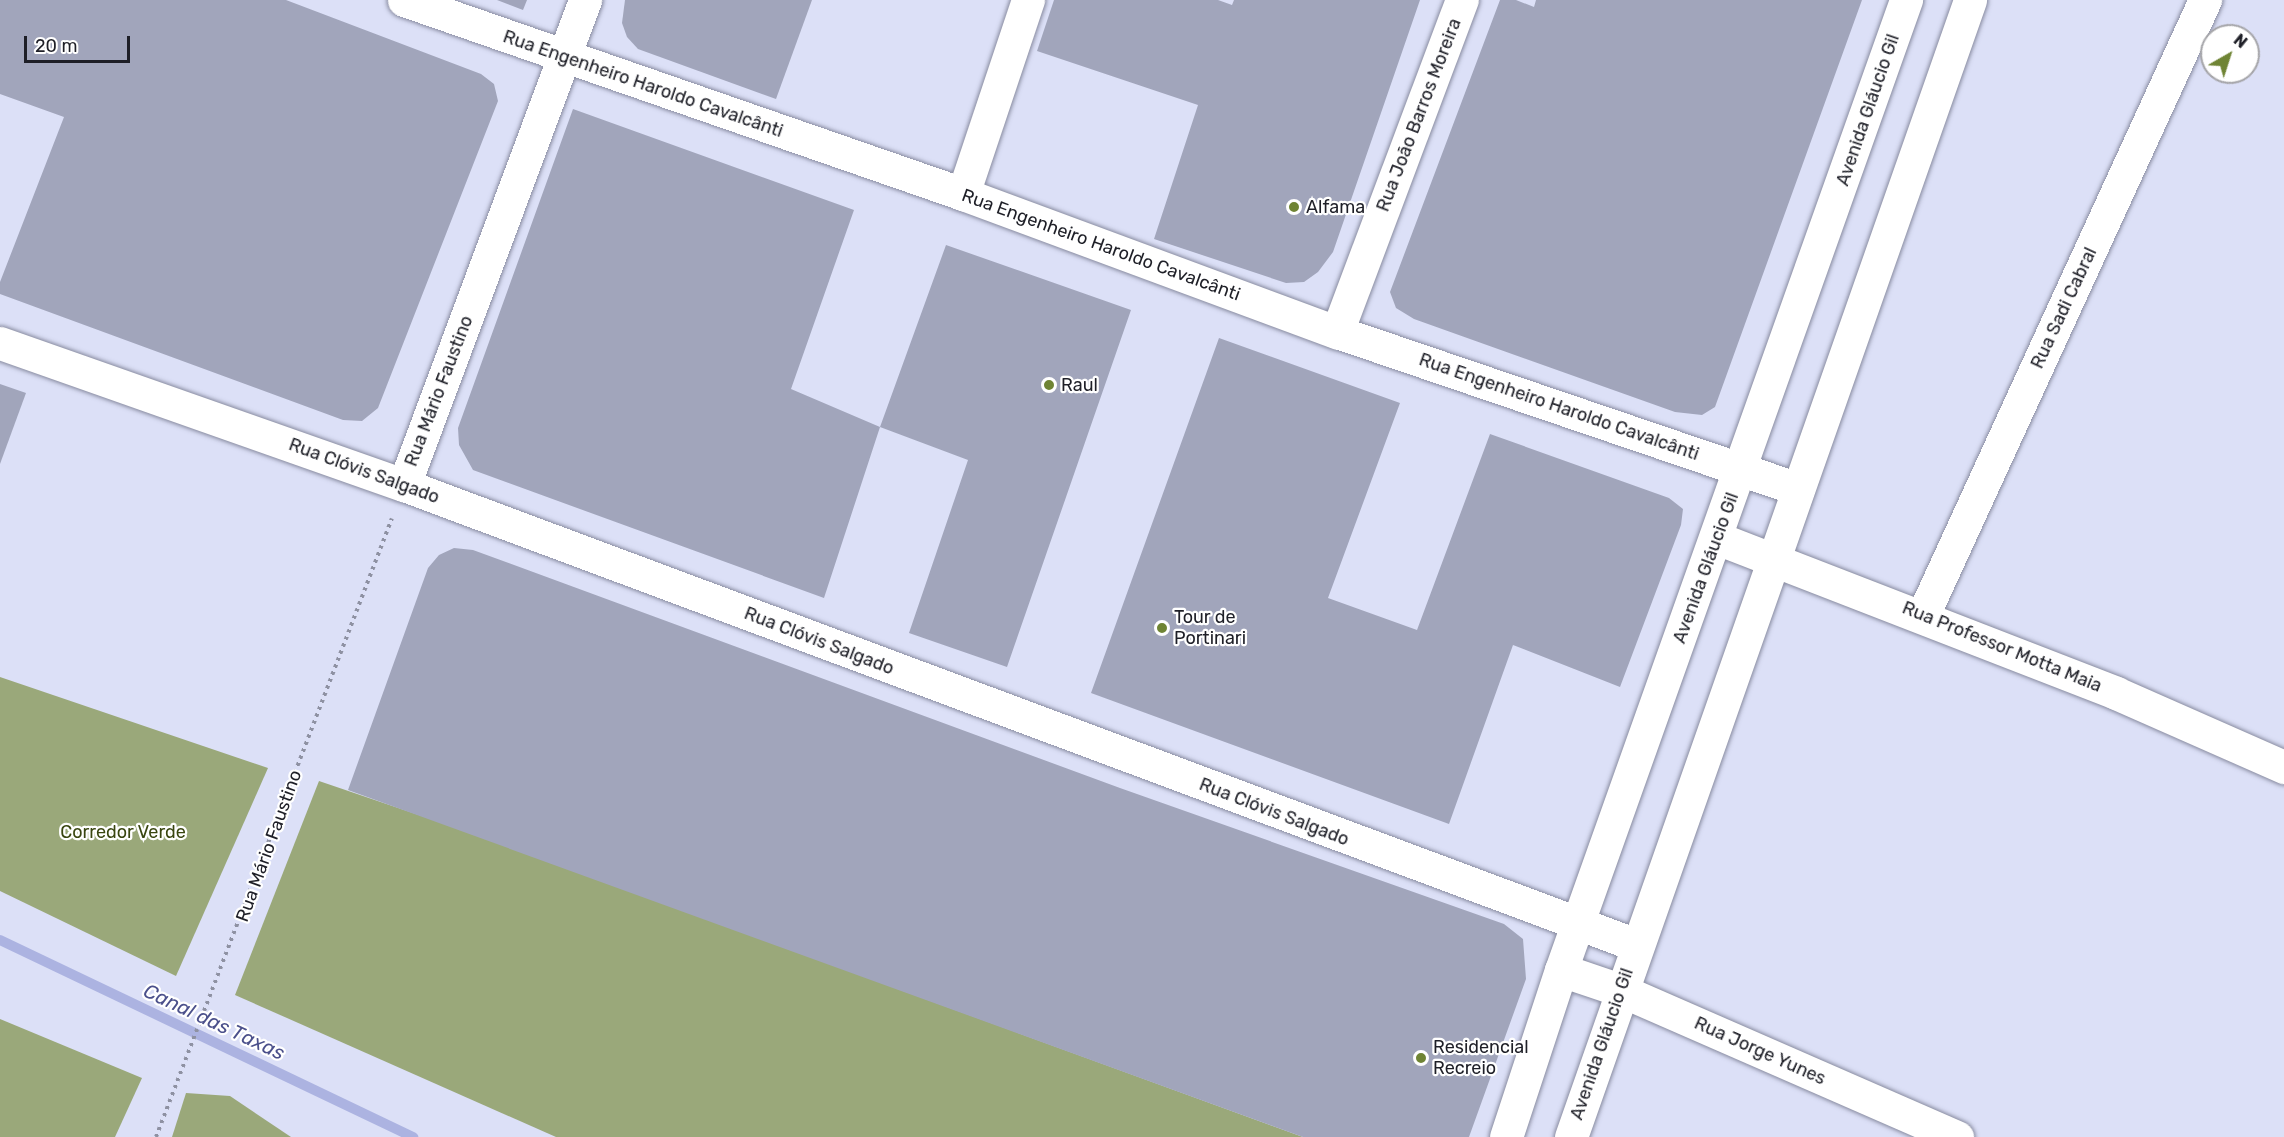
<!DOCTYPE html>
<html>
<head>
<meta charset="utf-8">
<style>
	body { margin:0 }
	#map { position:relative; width:2284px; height:1137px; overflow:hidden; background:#dce0f7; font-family:Rubik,sans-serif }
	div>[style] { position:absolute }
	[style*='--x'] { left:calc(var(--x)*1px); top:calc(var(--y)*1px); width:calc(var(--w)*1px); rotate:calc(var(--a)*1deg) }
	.forest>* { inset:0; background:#9aa87a }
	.stream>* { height:10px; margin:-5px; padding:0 5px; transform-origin:5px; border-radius:5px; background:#acb3e1 }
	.building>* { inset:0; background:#a1a5bb }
	.path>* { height:4px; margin-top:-2px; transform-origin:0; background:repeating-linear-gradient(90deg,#8e91a2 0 3px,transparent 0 7.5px) }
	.roads { filter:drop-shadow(0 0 2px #888ba0) drop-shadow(0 0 2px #888ba0) }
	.street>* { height:33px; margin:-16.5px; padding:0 16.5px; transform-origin:16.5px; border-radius:16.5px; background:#fff }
	.secondary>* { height:33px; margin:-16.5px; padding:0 16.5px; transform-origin:16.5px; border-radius:16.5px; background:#fff }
	.dots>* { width:16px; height:16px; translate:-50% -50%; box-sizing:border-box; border:3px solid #fff; border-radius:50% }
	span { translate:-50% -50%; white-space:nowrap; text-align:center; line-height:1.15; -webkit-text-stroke:4.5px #fff; paint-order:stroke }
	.street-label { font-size:18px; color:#1e1f27 }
	.poi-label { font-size:18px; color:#1e1f27 }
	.left { translate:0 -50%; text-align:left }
	.park-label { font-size:18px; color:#394610 }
	.water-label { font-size:20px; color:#4b508b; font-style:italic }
	.north { position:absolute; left:2200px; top:24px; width:60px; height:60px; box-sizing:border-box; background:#fff; border:2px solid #a5a5a9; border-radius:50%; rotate:39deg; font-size:16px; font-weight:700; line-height:24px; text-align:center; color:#1e1f27 }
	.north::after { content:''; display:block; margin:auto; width:21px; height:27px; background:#6f8434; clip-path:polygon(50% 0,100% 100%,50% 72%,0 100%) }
	.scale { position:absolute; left:24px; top:36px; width:106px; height:27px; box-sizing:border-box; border:3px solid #1e1f27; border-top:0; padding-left:8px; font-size:18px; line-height:21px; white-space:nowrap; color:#1e1f27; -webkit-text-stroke:4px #fff; paint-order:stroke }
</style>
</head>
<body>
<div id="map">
	<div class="forest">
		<div style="clip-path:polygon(0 677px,268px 768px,176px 976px,0 891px)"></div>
		<div style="clip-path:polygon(319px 781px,460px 829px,1303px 1137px,556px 1137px,235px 995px)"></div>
		<div style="clip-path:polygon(0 1019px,142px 1078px,115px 1137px,0 1137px)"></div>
		<div style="clip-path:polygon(186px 1093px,230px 1096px,291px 1137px,172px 1137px)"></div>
	</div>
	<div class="stream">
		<div style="--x:0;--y:940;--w:458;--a:25.5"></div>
	</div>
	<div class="building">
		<div style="clip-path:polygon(0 0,286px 0,481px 74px,494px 84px,498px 101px,378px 408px,362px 421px,343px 420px,0 294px,0 282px,64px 117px,0 94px)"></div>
		<div style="clip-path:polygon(497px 0,527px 0,523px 10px)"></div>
		<div style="clip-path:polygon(625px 0,812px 0,776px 99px,638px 49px,627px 37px,622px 23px)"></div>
		<div style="clip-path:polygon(1054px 0,1218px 0,1232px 5px,1234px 0,1420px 0,1333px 252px,1318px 272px,1304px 282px,1286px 283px,1154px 239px,1198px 105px,1037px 51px)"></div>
		<div style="clip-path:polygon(1500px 0,1516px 0,1534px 7px,1536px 0,1862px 0,1715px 407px,1702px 415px,1675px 412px,1414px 319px,1396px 308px,1390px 292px)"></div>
		<div style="clip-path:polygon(573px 109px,854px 210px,791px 389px,880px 427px,824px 598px,473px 470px,459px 445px,458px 428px)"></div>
		<div style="clip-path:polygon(946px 245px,1131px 310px,1007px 667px,909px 633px,968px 460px,880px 427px)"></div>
		<div style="clip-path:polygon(1219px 338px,1400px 403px,1328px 598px,1417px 630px,1490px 434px,1669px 498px,1683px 509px,1681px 525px,1620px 687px,1513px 645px,1449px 824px,1091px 693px)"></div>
		<div style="clip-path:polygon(0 384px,26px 393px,0 464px)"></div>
		<div style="clip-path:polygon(454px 548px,473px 550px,1120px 788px,1504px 924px,1523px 939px,1526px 979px,1469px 1137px,1303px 1137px,348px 790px,428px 568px,439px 555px)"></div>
	</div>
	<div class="path">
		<div style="--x:156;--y:1137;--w:662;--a:-69.13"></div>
	</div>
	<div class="roads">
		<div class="street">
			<div style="--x:404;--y:0;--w:592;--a:19.14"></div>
			<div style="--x:963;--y:194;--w:399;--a:20.3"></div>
			<div style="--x:1337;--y:332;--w:487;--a:18.8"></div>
			<div style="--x:963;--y:194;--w:205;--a:-71.5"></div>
			<div style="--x:1337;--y:332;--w:355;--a:-69.4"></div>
			<div style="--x:0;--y:343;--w:428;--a:19.4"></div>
			<div style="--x:404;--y:485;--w:1315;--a:20.47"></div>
			<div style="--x:404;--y:485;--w:518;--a:-69.53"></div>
			<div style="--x:1717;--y:538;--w:428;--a:21.2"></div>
			<div style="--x:2116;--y:693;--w:184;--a:23.8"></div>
			<div style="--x:1923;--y:615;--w:677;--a:-65.37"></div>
			<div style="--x:1561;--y:970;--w:62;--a:18.7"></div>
			<div style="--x:1620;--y:990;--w:368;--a:23.6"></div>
		</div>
		<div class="secondary">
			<div style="--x:1506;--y:1137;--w:176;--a:-71.8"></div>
			<div style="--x:1561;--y:970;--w:1030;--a:-70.42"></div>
			<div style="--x:1571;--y:1137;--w:1205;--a:-70.66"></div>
		</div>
	</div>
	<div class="dots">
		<div style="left:1294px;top:207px;background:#6f8434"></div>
		<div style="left:1049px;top:385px;background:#6f8434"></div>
		<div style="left:1162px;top:628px;background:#6f8434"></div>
		<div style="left:1421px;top:1058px;background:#6f8434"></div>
	</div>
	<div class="street-label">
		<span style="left:643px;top:84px;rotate:19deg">Rua Engenheiro Haroldo Cavalcânti</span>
		<span style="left:1868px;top:110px;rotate:-71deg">Avenida Gláucio Gil</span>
		<span style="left:1419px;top:115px;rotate:-69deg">Rua João Barros Moreira</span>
		<span style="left:1101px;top:245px;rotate:20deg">Rua Engenheiro Haroldo Cavalcânti</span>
		<span style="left:2064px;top:308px;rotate:-65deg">Rua Sadi Cabral</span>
		<span style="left:439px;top:391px;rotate:-69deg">Rua Mário Faustino</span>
		<span style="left:1559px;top:407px;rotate:19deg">Rua Engenheiro Haroldo Cavalcânti</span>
		<span style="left:364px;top:471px;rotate:20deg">Rua Clóvis Salgado</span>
		<span style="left:1706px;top:568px;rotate:-70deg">Avenida Gláucio Gil</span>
		<span style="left:819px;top:641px;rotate:21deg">Rua Clóvis Salgado</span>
		<span style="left:2002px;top:647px;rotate:22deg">Rua Professor Motta Maia</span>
		<span style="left:1274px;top:812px;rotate:21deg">Rua Clóvis Salgado</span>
		<span style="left:269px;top:846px;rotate:-70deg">Rua Mário Faustino</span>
		<span style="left:1602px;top:1044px;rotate:-71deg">Avenida Gláucio Gil</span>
		<span style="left:1760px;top:1051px;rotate:24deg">Rua Jorge Yunes</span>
	</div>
	<div class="poi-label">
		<span class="left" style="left:1306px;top:207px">Alfama</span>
		<span class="left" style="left:1061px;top:385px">Raul</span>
		<span class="left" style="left:1174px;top:628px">Tour de<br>Portinari</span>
		<span class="left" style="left:1433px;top:1058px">Residencial<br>Recreio</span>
	</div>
	<div class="park-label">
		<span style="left:123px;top:832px">Corredor Verde</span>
	</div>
	<div class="water-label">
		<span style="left:214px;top:1022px;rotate:25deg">Canal das Taxas</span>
	</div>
	<div class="north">N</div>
	<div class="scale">20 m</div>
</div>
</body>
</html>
